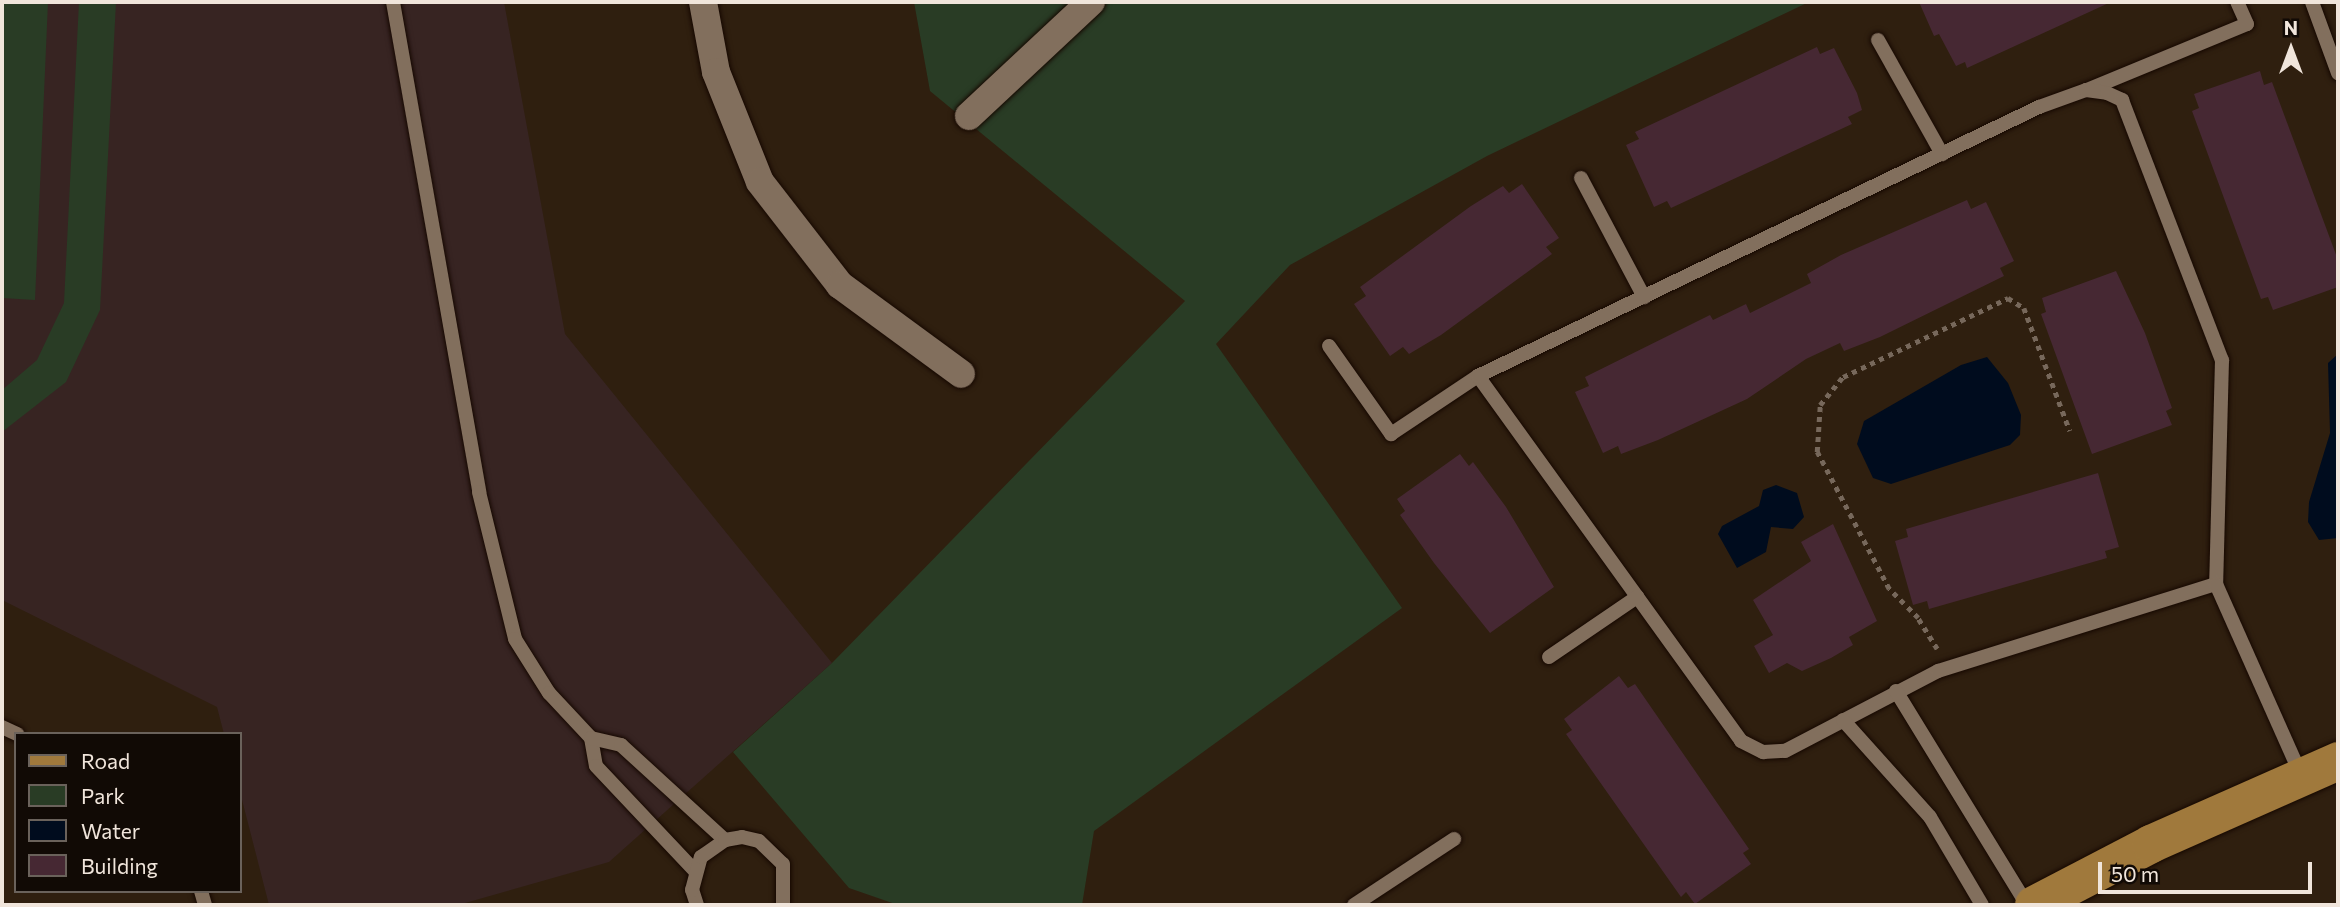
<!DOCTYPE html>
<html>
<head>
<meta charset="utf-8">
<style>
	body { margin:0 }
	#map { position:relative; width:2340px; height:907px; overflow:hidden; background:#2f1f0f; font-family:Commissioner,sans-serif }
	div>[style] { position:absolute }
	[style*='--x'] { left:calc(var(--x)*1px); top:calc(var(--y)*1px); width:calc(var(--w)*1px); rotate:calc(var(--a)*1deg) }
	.education>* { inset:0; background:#372422 }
	.green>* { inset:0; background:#293c25 }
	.water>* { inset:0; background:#000c1e }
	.building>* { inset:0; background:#462833 }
	.path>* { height:4.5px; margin-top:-2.25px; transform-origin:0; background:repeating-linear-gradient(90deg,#77685b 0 5px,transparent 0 10px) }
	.roads { filter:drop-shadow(0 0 2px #160800) drop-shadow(0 0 2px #160800) }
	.service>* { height:14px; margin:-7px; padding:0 7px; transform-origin:7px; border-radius:7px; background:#826f5d }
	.minor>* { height:28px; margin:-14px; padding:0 14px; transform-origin:14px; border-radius:14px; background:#826f5d }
	.primary>* { height:38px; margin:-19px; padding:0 19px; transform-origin:19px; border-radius:19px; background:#a0793c }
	span { translate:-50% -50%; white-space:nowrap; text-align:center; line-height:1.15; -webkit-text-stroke:7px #110a05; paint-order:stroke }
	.frame { position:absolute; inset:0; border:4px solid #f0e5db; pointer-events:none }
	.legend { position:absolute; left:14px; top:732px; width:228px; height:161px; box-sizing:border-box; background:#110a05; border:2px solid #6a625b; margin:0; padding:9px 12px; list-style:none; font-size:21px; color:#f0e5db }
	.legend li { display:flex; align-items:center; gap:14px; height:35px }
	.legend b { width:35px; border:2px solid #6a625b }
	.north { position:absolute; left:2256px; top:14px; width:70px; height:70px; -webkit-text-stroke:5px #110a05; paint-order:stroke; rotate:0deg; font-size:19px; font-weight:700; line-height:28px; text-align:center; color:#f0e5db }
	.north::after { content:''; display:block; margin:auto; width:24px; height:32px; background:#f0e5db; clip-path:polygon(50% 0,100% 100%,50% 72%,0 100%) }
	.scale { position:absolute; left:2098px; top:862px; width:214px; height:32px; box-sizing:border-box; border:4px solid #f0e5db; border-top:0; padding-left:9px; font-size:21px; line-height:24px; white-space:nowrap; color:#f0e5db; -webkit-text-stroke:5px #110a05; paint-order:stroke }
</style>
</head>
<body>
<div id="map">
	<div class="education">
		<div style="clip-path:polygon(2px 2px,504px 2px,565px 334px,832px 663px,609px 862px,458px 905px,269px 905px,240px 792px,240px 734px,224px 734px,217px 707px,2px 600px)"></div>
	</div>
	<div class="green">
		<div style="clip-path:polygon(2px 2px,48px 2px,35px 300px,2px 298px)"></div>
		<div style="clip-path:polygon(79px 2px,116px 2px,100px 310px,66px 382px,2px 432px,2px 390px,37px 360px,64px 303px)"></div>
		<div style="clip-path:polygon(914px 2px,1809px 2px,1487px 156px,1290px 265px,1216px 344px,1402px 608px,1094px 831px,1082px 905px,898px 905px,849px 888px,733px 752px,832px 663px,1185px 301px,930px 91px)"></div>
	</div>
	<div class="water">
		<div style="clip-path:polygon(2338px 354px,2338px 538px,2319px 540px,2308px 522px,2309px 502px,2330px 433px,2328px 363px)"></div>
		<div style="clip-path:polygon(1987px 357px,2008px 383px,2021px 415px,2020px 435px,2010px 445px,1891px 484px,1873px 478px,1857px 444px,1864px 421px,1961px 365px)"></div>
		<div style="clip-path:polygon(1776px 485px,1797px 493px,1804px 517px,1793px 529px,1771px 527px,1766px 552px,1737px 568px,1718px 534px,1722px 526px,1759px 506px,1763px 490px)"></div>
	</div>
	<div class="building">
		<div style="clip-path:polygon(1919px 2px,2111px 2px,1967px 68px,1965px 62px,1956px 66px,1939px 34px,1934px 36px)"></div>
		<div style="clip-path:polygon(1817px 47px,1820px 54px,1834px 48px,1857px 93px,1862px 110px,1848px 117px,1852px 124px,1671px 208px,1667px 201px,1654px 207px,1626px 145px,1639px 139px,1635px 132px)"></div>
		<div style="clip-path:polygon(2260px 71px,2264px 85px,2272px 82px,2338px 260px,2338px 287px,2273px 310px,2268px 297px,2261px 299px,2192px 111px,2199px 108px,2194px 94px)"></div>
		<div style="clip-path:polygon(1522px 184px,1559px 238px,1546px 247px,1552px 254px,1441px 335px,1409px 354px,1403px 347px,1390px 356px,1354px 304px,1366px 296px,1360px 287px,1471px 206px,1503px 186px,1509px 193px)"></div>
		<div style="clip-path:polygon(1967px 200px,1971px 209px,1986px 202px,2014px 261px,2000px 268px,2004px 276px,1880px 337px,1844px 351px,1840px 343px,1806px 359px,1747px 399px,1658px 440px,1621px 454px,1618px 446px,1603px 453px,1575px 392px,1589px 386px,1585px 377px,1710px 315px,1713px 320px,1746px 304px,1750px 313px,1811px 283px,1807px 274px,1841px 255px)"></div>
		<div style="clip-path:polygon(2116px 271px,2145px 333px,2172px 408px,2166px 411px,2172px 425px,2092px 454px,2041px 314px,2046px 312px,2042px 298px)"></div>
		<div style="clip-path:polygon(1460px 454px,1469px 466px,1473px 462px,1506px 507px,1554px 587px,1490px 633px,1434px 563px,1400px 515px,1405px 511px,1397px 499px)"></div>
		<div style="clip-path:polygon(2098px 473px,2119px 547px,2105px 551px,2107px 558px,1929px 609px,1927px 601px,1913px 605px,1895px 541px,1908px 537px,1906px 529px)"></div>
		<div style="clip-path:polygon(1833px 524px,1877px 621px,1849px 637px,1853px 645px,1831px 658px,1802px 671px,1787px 663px,1769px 673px,1754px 646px,1773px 635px,1753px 600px,1811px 561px,1801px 542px)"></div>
		<div style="clip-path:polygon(1619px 676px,1628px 688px,1635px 684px,1749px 849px,1743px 853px,1751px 864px,1695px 904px,1686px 892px,1681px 897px,1566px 734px,1572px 730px,1564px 719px)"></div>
	</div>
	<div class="path">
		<div style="--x:1937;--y:649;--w:36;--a:-122"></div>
		<div style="--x:1918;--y:618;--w:41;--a:-135"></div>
		<div style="--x:1889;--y:589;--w:155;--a:-117.7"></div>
		<div style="--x:1817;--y:452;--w:47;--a:-86.3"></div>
		<div style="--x:1820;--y:405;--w:36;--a:-51"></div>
		<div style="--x:1843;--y:377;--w:183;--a:-25.6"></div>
		<div style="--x:2008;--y:298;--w:19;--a:32"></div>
		<div style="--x:2024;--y:308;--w:131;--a:69.5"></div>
	</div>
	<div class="roads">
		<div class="service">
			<div style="--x:393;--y:2;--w:497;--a:80"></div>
			<div style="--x:479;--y:492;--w:151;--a:76.2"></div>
			<div style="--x:515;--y:639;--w:64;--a:57.8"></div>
			<div style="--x:549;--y:693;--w:62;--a:47"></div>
			<div style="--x:591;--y:738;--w:28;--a:80"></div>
			<div style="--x:596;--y:766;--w:143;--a:46.7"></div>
			<div style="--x:2312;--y:2;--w:76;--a:69.9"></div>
			<div style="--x:1878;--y:40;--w:131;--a:60.7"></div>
			<div style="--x:2087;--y:90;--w:173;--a:-22.4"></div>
			<div style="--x:2247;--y:24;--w:24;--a:-114"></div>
			<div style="--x:1581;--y:178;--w:135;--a:62.1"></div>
			<div style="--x:1329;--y:346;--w:108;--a:54.8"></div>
			<div style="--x:1391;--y:434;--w:105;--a:-33.7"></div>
			<div style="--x:1478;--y:376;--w:450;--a:54.2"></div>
			<div style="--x:1741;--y:741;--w:25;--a:27"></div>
			<div style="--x:1763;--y:752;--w:22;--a:-3"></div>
			<div style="--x:1785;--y:751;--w:173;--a:-27.6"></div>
			<div style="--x:1938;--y:671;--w:291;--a:-17.4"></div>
			<div style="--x:1478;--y:376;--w:622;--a:-25.62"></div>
			<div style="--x:2039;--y:107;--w:50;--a:-19.9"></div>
			<div style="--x:2086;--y:90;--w:21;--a:8"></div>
			<div style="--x:2107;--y:93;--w:17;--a:25"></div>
			<div style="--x:2122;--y:100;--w:279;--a:69"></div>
			<div style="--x:2222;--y:360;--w:224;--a:91.5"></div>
			<div style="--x:2216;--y:584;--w:209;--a:66"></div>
			<div style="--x:1549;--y:657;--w:107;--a:-34.3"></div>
			<div style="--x:1896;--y:691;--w:251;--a:58.5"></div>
			<div style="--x:1843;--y:720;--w:130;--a:48.1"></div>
			<div style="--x:1930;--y:817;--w:102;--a:59.4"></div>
			<div style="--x:2;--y:727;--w:17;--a:25"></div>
			<div style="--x:591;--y:738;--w:31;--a:13"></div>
			<div style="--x:621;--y:745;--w:141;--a:42.4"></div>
			<div style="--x:201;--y:891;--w:15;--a:74"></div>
			<div style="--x:697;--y:905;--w:16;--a:-108"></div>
			<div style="--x:692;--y:890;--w:34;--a:-75"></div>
			<div style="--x:701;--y:857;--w:29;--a:-35"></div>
			<div style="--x:725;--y:840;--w:17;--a:-10"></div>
			<div style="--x:742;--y:837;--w:17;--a:13"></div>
			<div style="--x:759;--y:841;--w:33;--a:44"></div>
			<div style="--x:783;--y:864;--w:41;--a:90"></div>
			<div style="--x:1354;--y:905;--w:120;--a:-33.4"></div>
		</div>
		<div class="minor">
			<div style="--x:703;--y:2;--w:71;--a:79.5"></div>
			<div style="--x:716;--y:72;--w:118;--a:68.2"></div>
			<div style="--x:760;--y:182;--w:130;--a:52.2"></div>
			<div style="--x:840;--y:285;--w:150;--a:36.3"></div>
			<div style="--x:969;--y:116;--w:167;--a:-43.1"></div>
		</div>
		<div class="primary">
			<div style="--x:2034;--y:905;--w:132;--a:-27.5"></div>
			<div style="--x:2151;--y:844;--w:205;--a:-23.9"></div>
		</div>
	</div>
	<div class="frame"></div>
	<ul class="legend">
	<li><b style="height:9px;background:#a0793c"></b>Road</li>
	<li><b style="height:19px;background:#293c25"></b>Park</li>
	<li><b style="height:19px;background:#000c1e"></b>Water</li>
	<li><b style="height:19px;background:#462833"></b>Building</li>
	</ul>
	<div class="north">N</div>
	<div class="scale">50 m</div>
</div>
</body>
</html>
